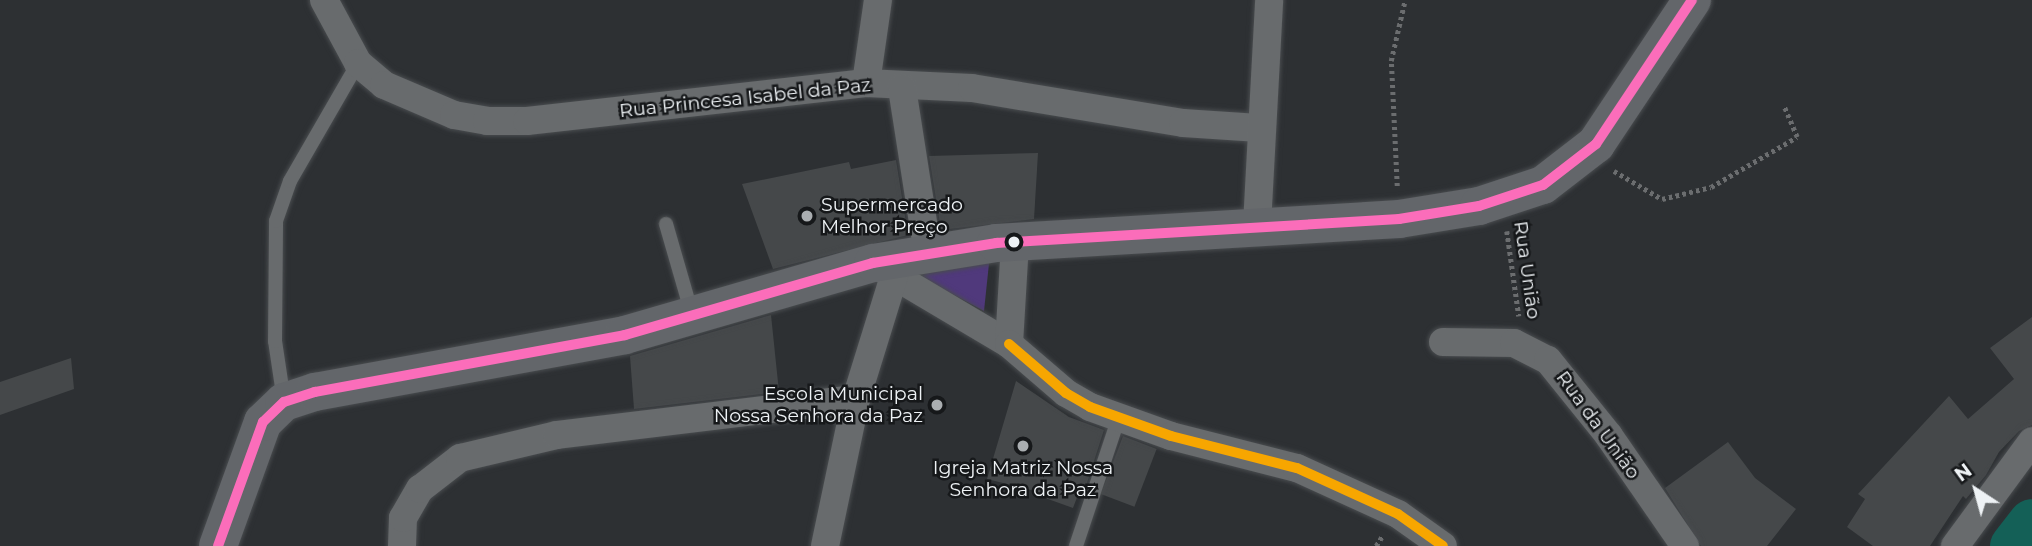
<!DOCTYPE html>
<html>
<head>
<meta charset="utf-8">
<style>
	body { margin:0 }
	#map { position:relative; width:2032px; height:546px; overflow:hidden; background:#2d3033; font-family:Montserrat,sans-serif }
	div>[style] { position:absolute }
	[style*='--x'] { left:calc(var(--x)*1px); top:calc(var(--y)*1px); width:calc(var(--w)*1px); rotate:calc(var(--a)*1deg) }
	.green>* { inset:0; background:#50397c }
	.river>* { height:49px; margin:-24.5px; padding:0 24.5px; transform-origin:24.5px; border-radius:24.5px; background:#146057 }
	.building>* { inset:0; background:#45484a; transform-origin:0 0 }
	.path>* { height:4.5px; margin-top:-2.25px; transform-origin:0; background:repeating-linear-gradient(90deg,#6b6d6f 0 3.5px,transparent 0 7px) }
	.roads { filter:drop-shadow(0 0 2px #494c4f) drop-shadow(0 0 2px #494c4f) }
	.lane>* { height:14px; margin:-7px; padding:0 7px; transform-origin:7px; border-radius:7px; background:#686b6d }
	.street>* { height:28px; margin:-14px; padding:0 14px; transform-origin:14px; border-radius:14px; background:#686b6d }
	.secondary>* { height:38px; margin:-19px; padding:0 19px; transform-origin:19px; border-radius:19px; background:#63666a }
	.bus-1>* { height:10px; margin:-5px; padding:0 5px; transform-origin:5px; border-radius:5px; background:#fb6dba }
	.bus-2>* { height:10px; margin:-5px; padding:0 5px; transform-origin:5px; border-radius:5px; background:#f7a600 }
	.dots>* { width:19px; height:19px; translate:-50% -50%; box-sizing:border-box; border:4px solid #16181a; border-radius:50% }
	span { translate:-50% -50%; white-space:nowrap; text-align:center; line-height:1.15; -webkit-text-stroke:5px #16181a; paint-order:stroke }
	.street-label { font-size:19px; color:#eef2f5 }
	.poi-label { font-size:19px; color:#eef2f5 }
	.left { translate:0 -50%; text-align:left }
	.right { translate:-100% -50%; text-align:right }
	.north { position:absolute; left:1941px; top:455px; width:70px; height:70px; -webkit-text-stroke:5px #16181a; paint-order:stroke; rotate:324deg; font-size:19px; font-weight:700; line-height:28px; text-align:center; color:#eef2f5 }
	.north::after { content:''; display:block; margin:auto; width:24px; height:32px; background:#eef2f5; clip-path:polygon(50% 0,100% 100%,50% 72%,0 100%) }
</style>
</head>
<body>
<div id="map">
	<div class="green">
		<div style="clip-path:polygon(990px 254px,984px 311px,898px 265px)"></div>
	</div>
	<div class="river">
		<div style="--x:2014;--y:546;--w:29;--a:-52"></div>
	</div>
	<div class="building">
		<div style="clip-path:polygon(1038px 153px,1034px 219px,941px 230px,929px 156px)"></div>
		<div style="clip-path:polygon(896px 160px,908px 235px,773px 269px,742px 184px,849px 162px,851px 169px)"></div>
		<div style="clip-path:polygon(771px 315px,779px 392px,634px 409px,630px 356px)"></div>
		<div style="clip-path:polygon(2032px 317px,2032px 425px,2019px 431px,1999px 452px,1986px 475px,1966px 499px,1963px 496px,1930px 546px,1873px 546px,1847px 527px,1865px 499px,1858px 494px,1949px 396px,1968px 419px,2014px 379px,1990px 348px)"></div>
		<div style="clip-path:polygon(71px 358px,74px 389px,0 415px,0 382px)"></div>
		<div style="clip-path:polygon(1016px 381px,1069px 417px,1104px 430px,1085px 489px,1081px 487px,1073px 508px,1034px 494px,1035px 491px,987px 479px)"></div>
		<div style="left:1123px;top:436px;width:36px;height:62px;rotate:21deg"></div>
		<div style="clip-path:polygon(1728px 442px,1755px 478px,1796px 509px,1767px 546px,1701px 546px,1665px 488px)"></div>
	</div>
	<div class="path">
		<div style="--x:1614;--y:171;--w:56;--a:30.3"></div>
		<div style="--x:1662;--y:199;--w:50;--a:-13.8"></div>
		<div style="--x:1711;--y:187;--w:99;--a:-30.2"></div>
		<div style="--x:1797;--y:137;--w:34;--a:-113"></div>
		<div style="--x:1397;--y:186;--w:125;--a:-92.7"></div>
		<div style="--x:1391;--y:61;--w:63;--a:-77.1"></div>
		<div style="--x:1507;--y:231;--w:86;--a:82"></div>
		<div style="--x:1376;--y:546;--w:13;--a:-58"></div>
	</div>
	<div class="roads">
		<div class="lane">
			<div style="--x:666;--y:224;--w:94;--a:73.9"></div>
			<div style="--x:284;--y:401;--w:61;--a:-98.5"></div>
			<div style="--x:275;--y:341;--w:120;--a:-89.5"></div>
			<div style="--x:276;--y:221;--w:42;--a:-70.7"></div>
			<div style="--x:290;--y:181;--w:136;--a:-60"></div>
			<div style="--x:1076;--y:546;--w:133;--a:-71.6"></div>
		</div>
		<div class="street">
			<div style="--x:324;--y:0;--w:72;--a:61.6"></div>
			<div style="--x:358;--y:63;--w:34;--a:40"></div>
			<div style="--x:384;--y:85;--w:76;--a:23.2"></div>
			<div style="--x:454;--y:115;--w:34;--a:10"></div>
			<div style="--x:487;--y:121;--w:40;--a:0"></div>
			<div style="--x:527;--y:121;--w:341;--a:-6.4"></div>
			<div style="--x:866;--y:83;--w:106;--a:2.7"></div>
			<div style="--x:972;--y:88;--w:214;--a:9.4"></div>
			<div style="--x:1183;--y:123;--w:76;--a:3.8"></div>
			<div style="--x:866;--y:83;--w:84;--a:-81.8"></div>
			<div style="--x:902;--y:88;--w:168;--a:81.1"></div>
			<div style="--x:1257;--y:225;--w:225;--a:-86.9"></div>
			<div style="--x:881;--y:268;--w:149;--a:30.7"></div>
			<div style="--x:1009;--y:344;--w:102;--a:-86.6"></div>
			<div style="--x:1443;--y:342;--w:71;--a:0.8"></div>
			<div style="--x:1514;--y:343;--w:38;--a:27"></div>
			<div style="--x:1548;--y:360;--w:97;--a:51.2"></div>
			<div style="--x:1609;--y:436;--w:134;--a:55.4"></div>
			<div style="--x:1009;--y:344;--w:75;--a:40.7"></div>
			<div style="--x:1066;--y:393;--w:28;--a:30"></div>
			<div style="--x:1090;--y:407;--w:86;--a:19.7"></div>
			<div style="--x:1171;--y:436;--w:130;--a:14.3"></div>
			<div style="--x:1297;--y:468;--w:111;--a:24.5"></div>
			<div style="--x:1398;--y:514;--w:55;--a:35.4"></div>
			<div style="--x:402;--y:546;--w:28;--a:-88"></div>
			<div style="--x:403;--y:518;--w:34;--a:-60"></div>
			<div style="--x:420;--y:489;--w:51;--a:-37.8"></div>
			<div style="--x:460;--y:458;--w:100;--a:-13.3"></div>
			<div style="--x:557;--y:435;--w:301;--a:-6.9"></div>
			<div style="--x:825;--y:546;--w:150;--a:-78.1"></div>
			<div style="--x:856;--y:399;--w:129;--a:-72.8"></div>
			<div style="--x:1955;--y:546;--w:130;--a:-53.7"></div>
		</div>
		<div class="secondary">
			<div style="--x:218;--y:546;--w:132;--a:-70.1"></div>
			<div style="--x:263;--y:422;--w:29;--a:-44"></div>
			<div style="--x:284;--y:402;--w:33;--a:-18"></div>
			<div style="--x:315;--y:392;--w:315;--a:-10.4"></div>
			<div style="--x:625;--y:335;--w:258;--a:-16.2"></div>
			<div style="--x:873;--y:263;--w:125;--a:-9.2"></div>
			<div style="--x:996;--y:243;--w:404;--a:-3.4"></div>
			<div style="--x:1399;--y:219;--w:81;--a:-9.2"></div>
			<div style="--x:1479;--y:206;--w:67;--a:-18.2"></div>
			<div style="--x:1543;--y:185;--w:67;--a:-37.7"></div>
			<div style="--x:1596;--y:144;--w:173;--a:-56.3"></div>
		</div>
	</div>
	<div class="bus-1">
		<div style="--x:218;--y:546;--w:132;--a:-70.1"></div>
		<div style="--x:263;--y:422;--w:29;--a:-44"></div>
		<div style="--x:284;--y:402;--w:33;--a:-18"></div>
		<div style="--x:315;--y:392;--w:315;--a:-10.4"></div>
		<div style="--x:625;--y:335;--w:258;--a:-16.2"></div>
		<div style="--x:873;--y:263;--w:125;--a:-9.2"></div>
		<div style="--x:996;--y:243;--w:404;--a:-3.4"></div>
		<div style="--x:1399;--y:219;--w:81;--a:-9.2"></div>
		<div style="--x:1479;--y:206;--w:67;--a:-18.2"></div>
		<div style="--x:1543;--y:185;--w:67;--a:-37.7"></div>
		<div style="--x:1596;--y:144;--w:173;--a:-56.3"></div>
	</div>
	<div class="bus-2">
		<div style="--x:1009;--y:344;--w:75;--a:40.7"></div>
		<div style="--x:1066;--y:393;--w:28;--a:30"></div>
		<div style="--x:1090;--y:407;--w:86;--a:19.7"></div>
		<div style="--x:1171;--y:436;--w:130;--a:14.3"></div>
		<div style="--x:1297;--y:468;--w:111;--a:24.5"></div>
		<div style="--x:1398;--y:514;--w:55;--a:35.4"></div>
	</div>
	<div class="dots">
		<div style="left:807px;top:216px;background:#aaaeb1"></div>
		<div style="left:1014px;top:242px;background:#eef2f5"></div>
		<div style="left:937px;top:405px;background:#aaaeb1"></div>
		<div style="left:1023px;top:446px;background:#aaaeb1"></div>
	</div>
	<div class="street-label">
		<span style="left:745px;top:98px;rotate:-6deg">Rua Princesa Isabel da Paz</span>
		<span style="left:1527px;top:270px;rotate:82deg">Rua União</span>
		<span style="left:1598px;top:425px;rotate:54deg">Rua da União</span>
	</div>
	<div class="poi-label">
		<span class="left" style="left:821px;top:216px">Supermercado<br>Melhor Preço</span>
		<span class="right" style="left:923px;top:405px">Escola Municipal<br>Nossa Senhora da Paz</span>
		<span style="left:1023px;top:479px">Igreja Matriz Nossa<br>Senhora da Paz</span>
	</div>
	<div class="north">N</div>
</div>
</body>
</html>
